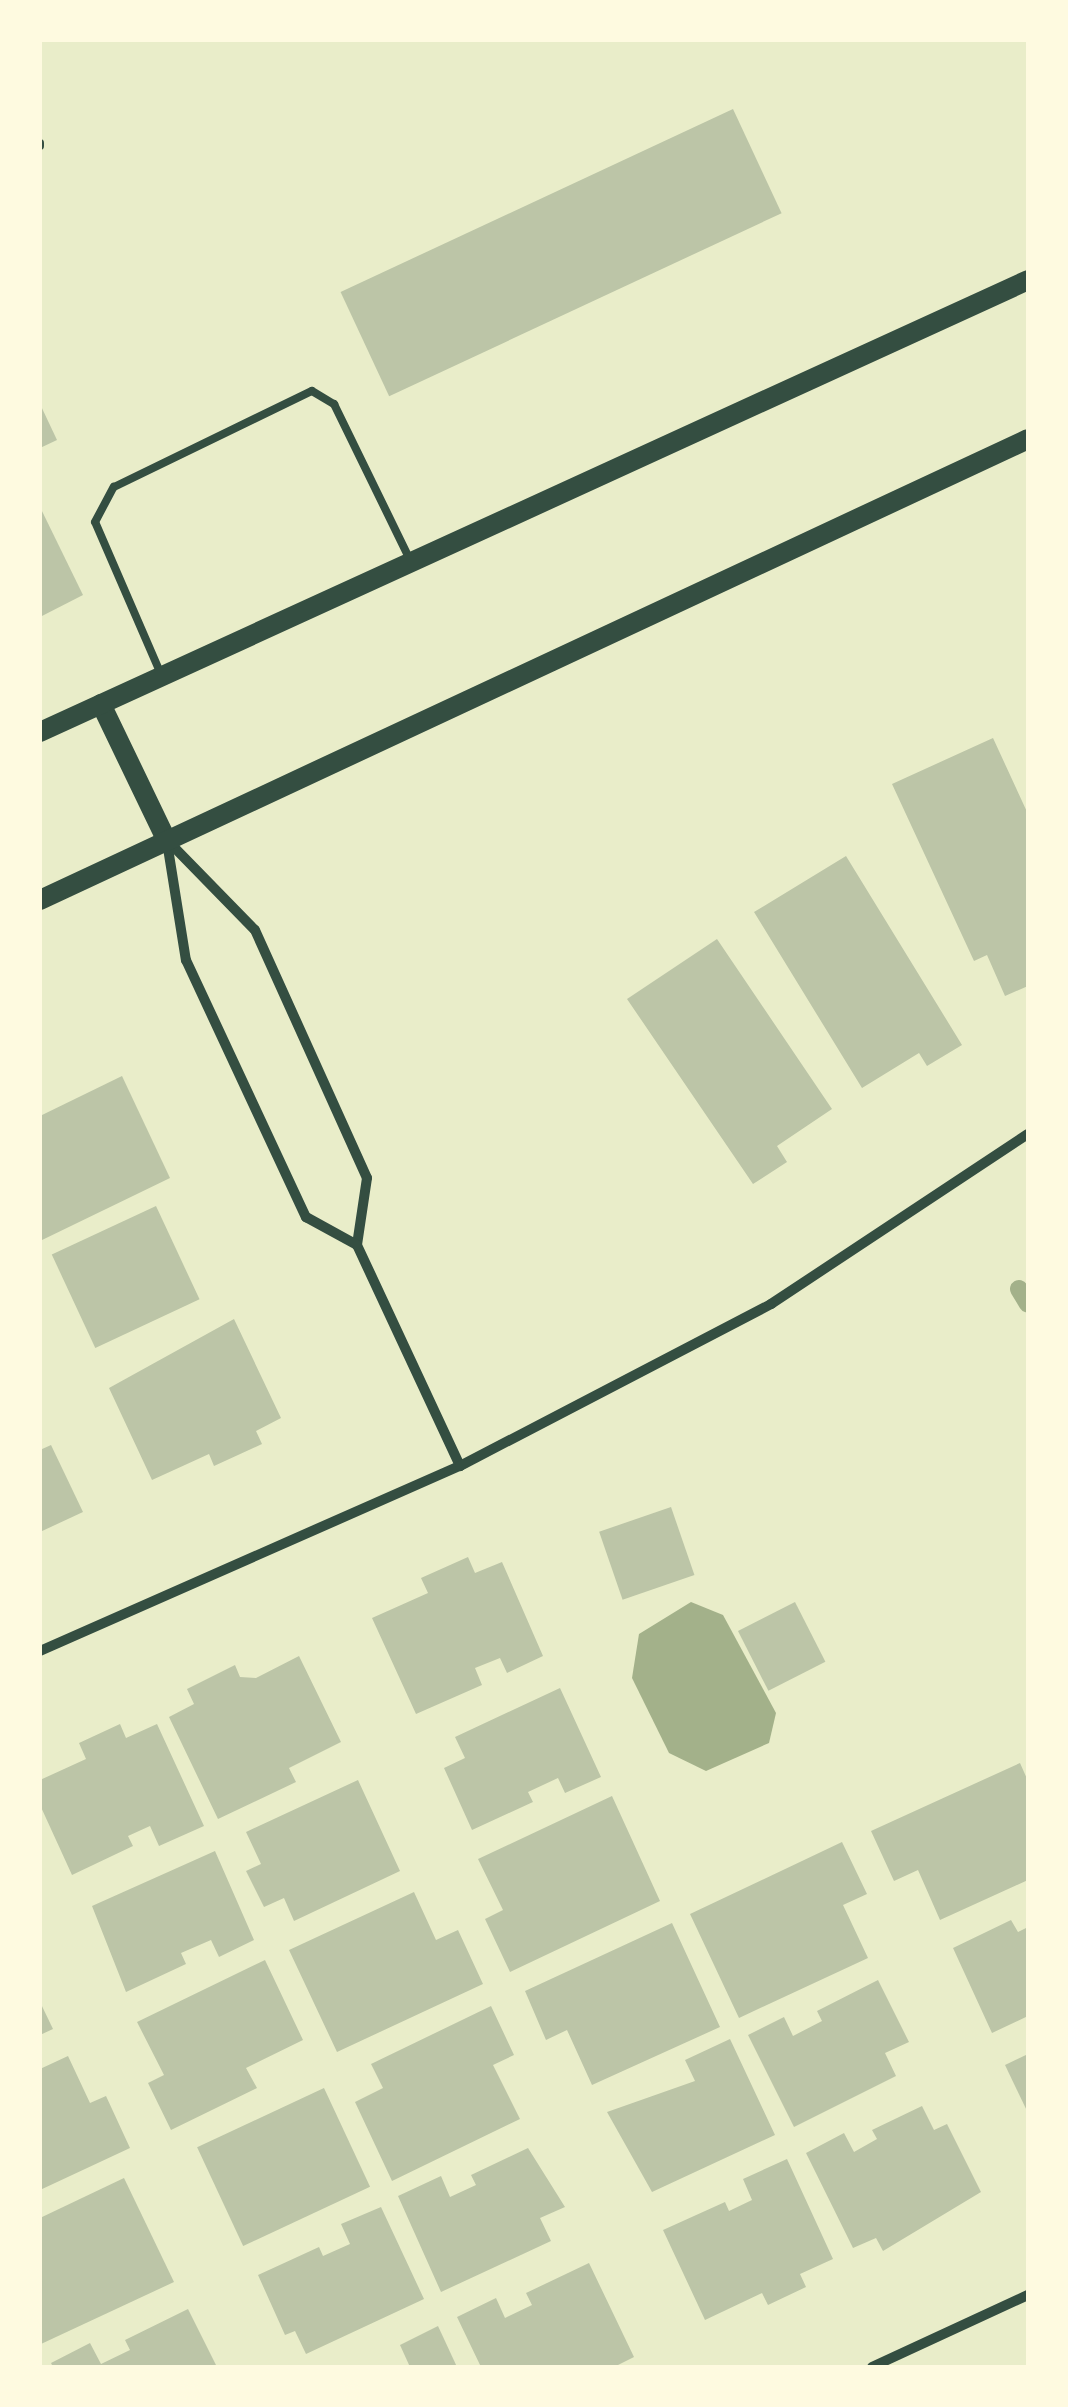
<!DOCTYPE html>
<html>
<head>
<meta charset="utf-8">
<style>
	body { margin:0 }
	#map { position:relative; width:1068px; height:2407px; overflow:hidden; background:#e9edc9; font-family:"Crimson Pro",serif }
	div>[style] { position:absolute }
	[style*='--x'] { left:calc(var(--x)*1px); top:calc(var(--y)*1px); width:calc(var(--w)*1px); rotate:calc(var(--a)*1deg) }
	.water>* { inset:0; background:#a3b18a }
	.stream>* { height:18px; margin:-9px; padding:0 9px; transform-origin:9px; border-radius:9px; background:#a3b18a }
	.building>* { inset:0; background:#bcc5a7; transform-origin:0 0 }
	.service>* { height:8px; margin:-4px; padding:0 4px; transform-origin:4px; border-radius:4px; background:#344e41 }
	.minor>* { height:10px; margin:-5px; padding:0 5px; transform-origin:5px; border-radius:5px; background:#344e41 }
	.secondary>* { height:20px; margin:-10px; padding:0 10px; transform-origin:10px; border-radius:10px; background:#344e41 }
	span { translate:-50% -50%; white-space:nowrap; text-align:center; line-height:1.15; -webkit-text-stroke:9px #fefae0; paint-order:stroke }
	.frame { position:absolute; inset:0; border:42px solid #fefae0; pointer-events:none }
</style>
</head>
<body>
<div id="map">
	<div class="water">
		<div style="clip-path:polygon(691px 1602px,723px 1615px,776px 1713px,769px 1743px,706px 1771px,669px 1753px,632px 1678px,639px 1634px)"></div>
	</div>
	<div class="stream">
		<div style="--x:1019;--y:1289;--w:17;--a:59"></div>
	</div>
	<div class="building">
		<div style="left:733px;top:109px;width:115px;height:433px;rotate:65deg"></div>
		<div style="clip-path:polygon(40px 404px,57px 440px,40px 448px)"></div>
		<div style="clip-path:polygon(40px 507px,83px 595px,40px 617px)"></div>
		<div style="clip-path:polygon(993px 738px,1028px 814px,1028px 986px,1005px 996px,987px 955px,974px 961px,892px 784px)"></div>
		<div style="clip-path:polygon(846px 856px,962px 1045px,927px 1066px,919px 1053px,862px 1088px,754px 912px)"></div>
		<div style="clip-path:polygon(717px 939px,832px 1109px,777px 1146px,787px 1162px,753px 1184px,627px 999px)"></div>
		<div style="clip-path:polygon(122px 1076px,170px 1178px,40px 1241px,40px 1116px)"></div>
		<div style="left:156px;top:1206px;width:103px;height:115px;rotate:65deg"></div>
		<div style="clip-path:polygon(234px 1319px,281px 1418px,256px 1431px,262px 1444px,214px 1466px,209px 1454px,152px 1480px,109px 1388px)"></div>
		<div style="clip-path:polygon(51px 1445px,83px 1512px,40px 1532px,40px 1450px)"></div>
		<div style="left:671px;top:1507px;width:72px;height:76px;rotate:71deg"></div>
		<div style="clip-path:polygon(468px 1557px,475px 1573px,502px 1562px,543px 1656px,507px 1673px,500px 1658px,475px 1668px,482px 1685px,416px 1714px,372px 1618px,428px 1593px,421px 1578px)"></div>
		<div style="left:795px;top:1602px;width:67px;height:64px;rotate:63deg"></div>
		<div style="clip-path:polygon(299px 1656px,341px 1742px,289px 1768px,296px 1782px,218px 1819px,169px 1717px,194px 1704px,187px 1689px,235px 1665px,240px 1677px,256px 1678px)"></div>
		<div style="clip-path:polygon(560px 1688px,601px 1777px,565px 1793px,558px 1778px,528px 1792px,533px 1802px,472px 1830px,444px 1768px,465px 1758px,455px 1737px)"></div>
		<div style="clip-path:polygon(120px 1724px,126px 1738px,157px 1724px,204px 1826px,159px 1846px,150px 1826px,128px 1836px,133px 1846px,72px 1875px,40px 1805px,40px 1780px,86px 1759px,79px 1743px)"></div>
		<div style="clip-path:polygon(1020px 1763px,1028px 1781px,1028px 1880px,940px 1920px,918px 1870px,894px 1881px,871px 1831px)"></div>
		<div style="clip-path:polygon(358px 1780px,400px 1871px,294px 1921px,284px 1898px,264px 1907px,246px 1871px,261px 1864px,246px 1832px)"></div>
		<div style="clip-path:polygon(612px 1796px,660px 1901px,510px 1972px,485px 1919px,503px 1910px,478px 1859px)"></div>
		<div style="clip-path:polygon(842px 1842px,867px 1894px,843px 1905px,868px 1958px,739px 2018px,690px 1914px)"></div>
		<div style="clip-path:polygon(215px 1851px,254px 1940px,219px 1957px,211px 1940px,181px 1953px,186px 1964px,126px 1992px,92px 1906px)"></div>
		<div style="clip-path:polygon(414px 1892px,436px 1940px,458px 1930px,483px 1984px,337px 2052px,289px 1950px)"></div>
		<div style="clip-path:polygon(1011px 1920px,1018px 1932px,1028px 1927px,1028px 2016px,992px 2033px,953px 1948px)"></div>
		<div style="clip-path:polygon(672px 1923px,720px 2027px,592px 2085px,567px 2030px,546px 2040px,525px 1991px)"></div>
		<div style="clip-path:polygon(265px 1960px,303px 2040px,246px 2068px,257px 2088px,171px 2130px,148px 2083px,164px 2075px,137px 2022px)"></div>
		<div style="clip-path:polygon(878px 1980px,909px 2042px,885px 2053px,896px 2076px,794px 2127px,748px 2035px,784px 2017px,793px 2036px,822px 2021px,817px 2011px)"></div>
		<div style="clip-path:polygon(40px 2002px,53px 2029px,40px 2035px)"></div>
		<div style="clip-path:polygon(491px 2006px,514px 2055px,493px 2065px,520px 2119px,392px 2181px,355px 2102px,383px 2088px,371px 2064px)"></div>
		<div style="clip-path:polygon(730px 2039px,775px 2135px,652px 2192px,607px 2112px,695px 2081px,685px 2060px)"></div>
		<div style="clip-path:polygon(1028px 2054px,1028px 2113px,1005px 2065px)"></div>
		<div style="clip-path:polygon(68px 2056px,90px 2103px,106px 2096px,130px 2148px,40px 2190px,40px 2069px)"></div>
		<div style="left:324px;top:2088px;width:109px;height:140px;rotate:65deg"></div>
		<div style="clip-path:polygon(922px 2106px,934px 2130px,947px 2124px,981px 2192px,883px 2251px,876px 2238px,853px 2248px,806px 2153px,844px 2133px,854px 2152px,877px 2139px,872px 2130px)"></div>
		<div style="clip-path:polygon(528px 2148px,565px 2207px,540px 2218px,551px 2241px,441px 2292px,398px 2196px,441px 2176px,450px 2197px,476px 2185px,471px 2175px)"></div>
		<div style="clip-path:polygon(787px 2159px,833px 2259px,800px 2274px,806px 2287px,768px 2305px,762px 2293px,705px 2320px,663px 2230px,725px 2202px,729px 2211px,752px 2200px,743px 2179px)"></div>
		<div style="clip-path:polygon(124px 2178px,174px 2282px,41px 2344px,40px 2218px)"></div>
		<div style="clip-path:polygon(381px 2207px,424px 2299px,306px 2354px,295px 2331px,285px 2335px,258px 2275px,319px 2247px,323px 2256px,350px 2244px,341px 2224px)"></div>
		<div style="clip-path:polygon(589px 2263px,634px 2357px,614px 2367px,481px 2367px,457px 2317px,496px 2298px,505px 2318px,532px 2305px,526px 2293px)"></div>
		<div style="clip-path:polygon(188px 2309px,217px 2367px,53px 2367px,51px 2363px,90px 2343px,101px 2364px,130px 2350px,125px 2340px)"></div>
		<div style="clip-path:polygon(438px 2326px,457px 2367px,410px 2367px,400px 2345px)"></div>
	</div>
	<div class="service">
		<div style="--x:40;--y:143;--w:3;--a:90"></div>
		<div style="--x:160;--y:672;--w:163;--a:-113.4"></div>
		<div style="--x:95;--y:522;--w:40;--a:-62"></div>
		<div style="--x:114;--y:487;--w:220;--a:-25.9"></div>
		<div style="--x:312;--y:391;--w:26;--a:31"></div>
		<div style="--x:334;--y:404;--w:176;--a:64"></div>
	</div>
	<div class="minor">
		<div style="--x:168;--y:841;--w:124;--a:45.7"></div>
		<div style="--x:255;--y:930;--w:272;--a:65.7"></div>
		<div style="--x:367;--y:1178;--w:68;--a:98.5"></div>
		<div style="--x:357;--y:1245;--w:244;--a:65"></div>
		<div style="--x:167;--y:842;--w:120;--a:80.9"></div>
		<div style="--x:186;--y:960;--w:284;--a:65"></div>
		<div style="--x:306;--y:1217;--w:58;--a:28.8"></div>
		<div style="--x:40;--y:1651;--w:459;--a:-23.8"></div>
		<div style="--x:460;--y:1466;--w:351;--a:-27.5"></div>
		<div style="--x:771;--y:1304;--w:308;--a:-33.5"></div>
		<div style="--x:872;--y:2367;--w:172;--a:-24.8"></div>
	</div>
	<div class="secondary">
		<div style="--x:101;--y:704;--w:152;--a:64.3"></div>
		<div style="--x:40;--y:732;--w:1086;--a:-24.58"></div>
		<div style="--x:40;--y:900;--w:1090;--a:-25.01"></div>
	</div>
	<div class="frame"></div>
</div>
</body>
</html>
